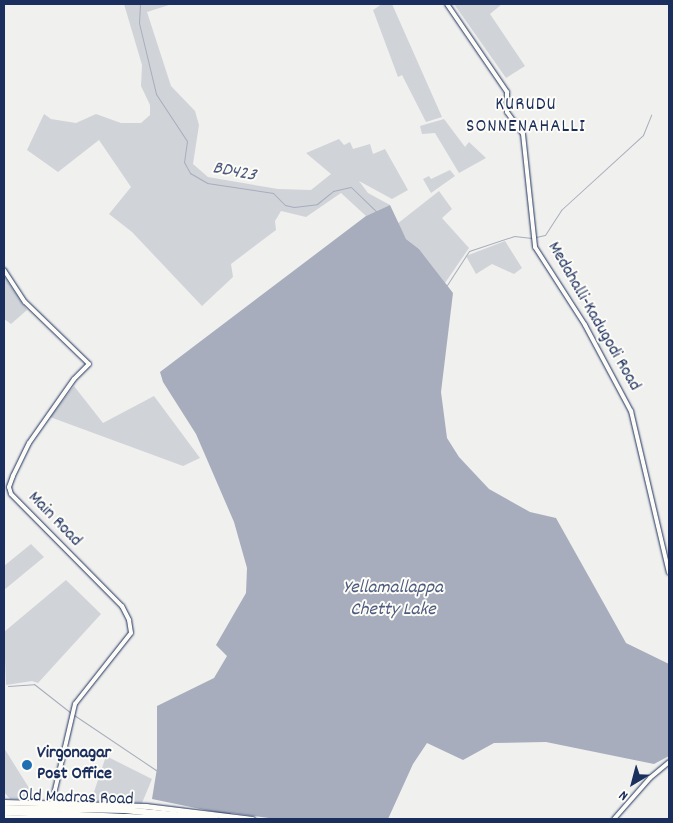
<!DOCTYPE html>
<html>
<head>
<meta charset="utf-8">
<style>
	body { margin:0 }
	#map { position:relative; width:673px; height:823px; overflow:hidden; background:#f0f0ee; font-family:Dekko,sans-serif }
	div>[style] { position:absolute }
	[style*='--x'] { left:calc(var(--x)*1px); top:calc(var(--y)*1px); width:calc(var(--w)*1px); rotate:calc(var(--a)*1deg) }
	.green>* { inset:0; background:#d0d3d8 }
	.water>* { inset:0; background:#a7adbd }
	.stream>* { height:1px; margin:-0.5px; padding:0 0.5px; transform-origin:0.5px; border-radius:0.5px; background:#a7adbd }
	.roads { filter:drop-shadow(0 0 1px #1b2f5e) drop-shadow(0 0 1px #1b2f5e) }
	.secondary>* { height:4px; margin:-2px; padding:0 2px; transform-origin:2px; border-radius:2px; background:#fdfcf7 }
	.primary>* { height:4.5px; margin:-2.25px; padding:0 2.25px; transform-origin:2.25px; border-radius:2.25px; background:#fdfcf7 }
	.highway>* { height:5.5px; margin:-2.75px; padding:0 2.75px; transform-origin:2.75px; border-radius:2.75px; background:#fdfcf7 }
	.dots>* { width:14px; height:14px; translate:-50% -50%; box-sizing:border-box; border:2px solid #fdfcf7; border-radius:50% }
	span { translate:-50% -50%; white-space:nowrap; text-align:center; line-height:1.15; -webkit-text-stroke:4px #fdfcf7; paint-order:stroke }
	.street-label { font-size:18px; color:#1b2f5e }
	.poi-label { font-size:18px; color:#1b2f5e; font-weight:700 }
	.left { translate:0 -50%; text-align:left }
	.neighbourhood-label { font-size:19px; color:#1b2f5e; letter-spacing:1px }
	.water-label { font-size:19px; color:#4c5b7f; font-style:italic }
	.frame { position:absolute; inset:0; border:5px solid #1b2f5e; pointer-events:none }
	.north { position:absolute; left:608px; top:758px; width:50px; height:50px; -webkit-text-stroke:4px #fdfcf7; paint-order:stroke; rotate:217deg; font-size:14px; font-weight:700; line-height:20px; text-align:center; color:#1b2f5e }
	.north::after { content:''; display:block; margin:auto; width:18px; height:22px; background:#1b2f5e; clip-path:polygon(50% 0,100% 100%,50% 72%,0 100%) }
</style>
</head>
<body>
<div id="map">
	<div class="green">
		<div style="clip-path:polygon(124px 4px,172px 4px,147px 12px,171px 86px,195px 111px,199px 125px,193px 164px,208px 177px,278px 189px,311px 190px,331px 174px,306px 153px,339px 139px,344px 145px,350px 142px,353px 149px,370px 144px,373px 154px,385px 149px,408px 190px,392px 199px,359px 181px,368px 193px,390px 205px,366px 216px,341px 193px,306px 217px,281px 211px,275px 221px,276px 230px,231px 264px,233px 277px,202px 306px,132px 232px,109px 214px,131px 187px,99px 140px,58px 172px,27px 150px,44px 114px,51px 119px,76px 123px,96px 114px,121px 123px,141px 123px,150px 115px,150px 105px,141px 86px,142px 65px)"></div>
		<div style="clip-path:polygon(382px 4px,392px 4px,442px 117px,426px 122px,402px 75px,398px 77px,373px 10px)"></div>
		<div style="clip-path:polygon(454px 4px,502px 4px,490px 14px,525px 66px,506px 78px)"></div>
		<div style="clip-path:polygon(444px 119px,465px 147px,469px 142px,486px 158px,459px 173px,435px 133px,422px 134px,420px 126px)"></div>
		<div style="clip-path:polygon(450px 170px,455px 176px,431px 193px,423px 179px,429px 176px,431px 179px)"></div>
		<div style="clip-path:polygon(439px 191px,452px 209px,442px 218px,469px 248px,445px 283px,419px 249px,406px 239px,397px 224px)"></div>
		<div style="clip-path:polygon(505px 241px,522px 268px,514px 274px,492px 264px,476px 274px,466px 256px)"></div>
		<div style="clip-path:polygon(4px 276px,27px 310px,11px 324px,4px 319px)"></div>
		<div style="clip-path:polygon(74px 386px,103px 423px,154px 396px,200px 458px,183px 466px,50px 417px)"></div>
		<div style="clip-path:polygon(31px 544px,44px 557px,4px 590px,4px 566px)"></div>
		<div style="clip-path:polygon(66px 580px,101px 614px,38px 683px,32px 681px,6px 685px,4px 632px)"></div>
		<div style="clip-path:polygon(4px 748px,19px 772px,36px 799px,10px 799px,4px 792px)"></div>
		<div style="clip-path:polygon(106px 756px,152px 779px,142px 803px,91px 801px)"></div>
	</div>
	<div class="water">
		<div style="clip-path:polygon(390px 205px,406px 239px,419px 249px,453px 293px,441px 392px,447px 438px,459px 457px,489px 489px,530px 512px,556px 518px,626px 643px,669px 664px,669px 756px,654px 764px,546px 742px,494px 743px,463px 760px,427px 743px,413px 764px,388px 819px,276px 819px,231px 813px,229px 819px,214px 819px,215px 812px,152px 799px,157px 768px,157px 706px,214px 678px,227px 656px,216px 645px,246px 593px,247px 568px,234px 522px,196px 434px,163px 382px,160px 372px,366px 216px)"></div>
	</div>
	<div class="stream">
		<div style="--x:140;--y:4;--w:19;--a:93"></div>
		<div style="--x:139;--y:23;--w:73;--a:76.5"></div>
		<div style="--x:156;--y:94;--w:56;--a:56.6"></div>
		<div style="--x:187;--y:141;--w:21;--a:98"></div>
		<div style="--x:184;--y:162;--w:13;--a:61"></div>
		<div style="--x:190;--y:173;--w:20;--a:30"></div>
		<div style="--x:207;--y:183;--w:67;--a:8.6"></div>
		<div style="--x:273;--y:193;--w:17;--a:45"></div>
		<div style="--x:285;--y:205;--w:9;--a:13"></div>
		<div style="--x:294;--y:207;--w:23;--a:-7"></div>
		<div style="--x:317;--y:204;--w:21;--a:-39"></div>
		<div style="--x:333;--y:191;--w:18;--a:-13"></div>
		<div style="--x:351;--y:187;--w:35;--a:44"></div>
		<div style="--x:536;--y:237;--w:9;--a:-13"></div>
		<div style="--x:545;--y:235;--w:30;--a:-57"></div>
		<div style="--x:561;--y:210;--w:111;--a:-42.4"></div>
		<div style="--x:643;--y:135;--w:22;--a:-68"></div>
		<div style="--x:447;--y:285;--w:40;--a:-57.1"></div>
		<div style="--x:469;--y:251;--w:47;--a:-18.4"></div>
		<div style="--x:514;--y:236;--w:18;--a:6"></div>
		<div style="--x:8;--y:686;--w:26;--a:-4"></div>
		<div style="--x:34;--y:684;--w:47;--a:38.1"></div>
		<div style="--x:74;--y:715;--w:99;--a:33.9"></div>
	</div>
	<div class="roads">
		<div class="secondary">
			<div style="--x:447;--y:4;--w:107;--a:55.7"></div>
			<div style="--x:507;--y:92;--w:20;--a:90"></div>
			<div style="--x:507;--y:112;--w:27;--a:54"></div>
			<div style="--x:523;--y:134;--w:114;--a:83.9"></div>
			<div style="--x:535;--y:247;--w:93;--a:57.3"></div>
			<div style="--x:585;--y:325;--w:98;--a:61.9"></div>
			<div style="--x:631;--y:411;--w:166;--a:76.8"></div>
			<div style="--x:4;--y:270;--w:38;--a:57"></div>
			<div style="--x:25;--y:302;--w:89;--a:44.1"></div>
			<div style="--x:89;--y:364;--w:21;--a:135"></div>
			<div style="--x:74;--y:379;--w:78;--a:125.1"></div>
			<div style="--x:29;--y:443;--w:37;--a:116"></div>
			<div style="--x:13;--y:476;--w:12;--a:110"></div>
			<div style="--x:9;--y:487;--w:7;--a:74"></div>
			<div style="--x:11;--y:494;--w:158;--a:45.3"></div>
			<div style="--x:122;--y:606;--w:16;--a:63"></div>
			<div style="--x:129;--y:620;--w:13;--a:81"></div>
			<div style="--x:131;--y:633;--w:90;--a:128.3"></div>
			<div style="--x:75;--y:704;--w:102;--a:103.1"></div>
			<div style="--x:614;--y:819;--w:55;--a:-48.7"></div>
			<div style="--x:650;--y:778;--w:25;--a:-40"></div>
		</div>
		<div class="primary">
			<div style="--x:4;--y:802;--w:142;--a:1.6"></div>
			<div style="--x:146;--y:806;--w:107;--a:7"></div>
			<div style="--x:4;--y:817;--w:100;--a:1.1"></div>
		</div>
		<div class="highway">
			<div style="--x:4;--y:808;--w:120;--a:1"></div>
			<div style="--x:124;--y:810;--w:92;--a:5.6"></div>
			<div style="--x:4;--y:812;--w:174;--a:2.3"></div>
		</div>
	</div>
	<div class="dots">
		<div style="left:27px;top:765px;background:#1f6fb2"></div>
	</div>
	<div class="street-label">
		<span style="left:593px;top:317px;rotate:60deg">Medahalli-Kadugodi Road</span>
		<span style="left:54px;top:520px;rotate:46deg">Main Road</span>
		<span style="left:76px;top:799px;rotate:2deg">Old Madras Road</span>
	</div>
	<div class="poi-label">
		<span class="left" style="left:37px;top:765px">Virgonagar<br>Post Office</span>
	</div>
	<div class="neighbourhood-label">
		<span style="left:526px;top:117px">KURUDU<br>SONNENAHALLI</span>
	</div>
	<div class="water-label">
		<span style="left:234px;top:173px;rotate:11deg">BD423</span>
		<span style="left:393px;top:600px">Yellamallappa<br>Chetty Lake</span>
	</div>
	<div class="frame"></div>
	<div class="north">N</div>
</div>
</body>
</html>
